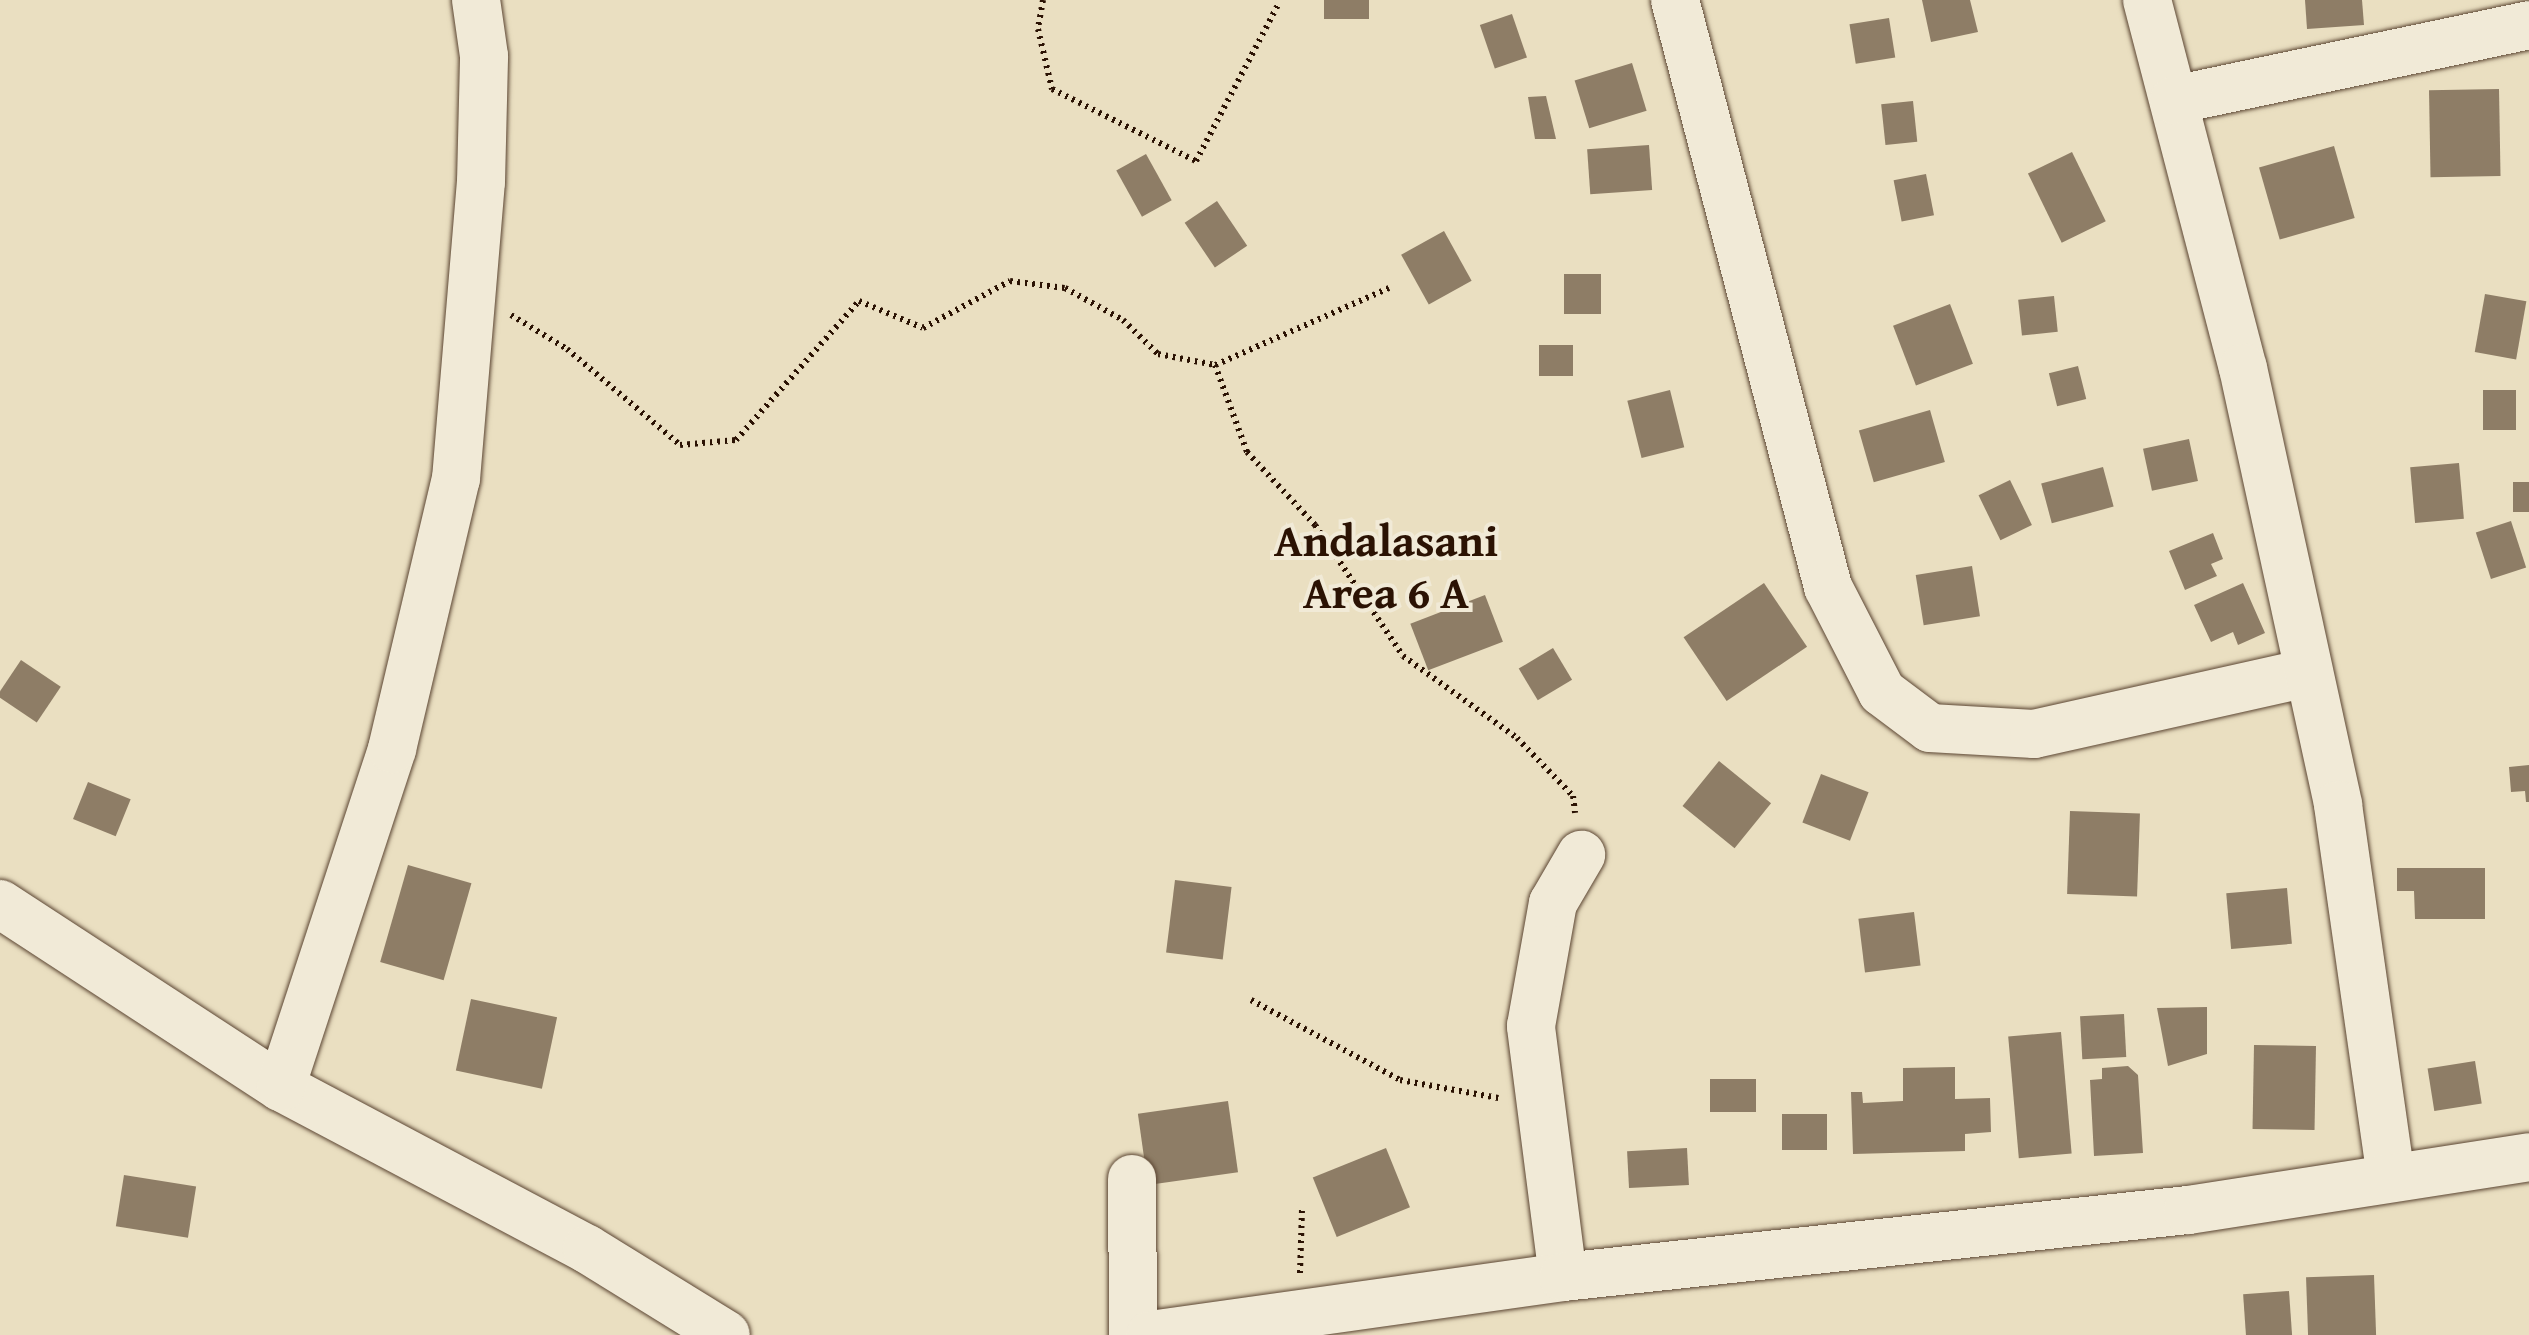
<!DOCTYPE html>
<html>
<head>
<meta charset="utf-8">
<style>
	body { margin:0 }
	#map { position:relative; width:2529px; height:1335px; overflow:hidden; background:#eadfc1; font-family:"Gentium Book Plus",serif }
	div>[style] { position:absolute }
	[style*='--x'] { left:calc(var(--x)*1px); top:calc(var(--y)*1px); width:calc(var(--w)*1px); rotate:calc(var(--a)*1deg) }
	.building>* { inset:0; background:#8e7d66; transform-origin:0 0 }
	.path>* { height:6px; margin-top:-3px; transform-origin:0; background:repeating-linear-gradient(90deg,#2b1203 0 2.5px,transparent 0 7.5px) }
	.roads { filter:drop-shadow(0 0 2px #5b4532) drop-shadow(0 0 2px #5b4532) }
	.minor>* { height:48px; margin:-24px; padding:0 24px; transform-origin:24px; border-radius:24px; background:#f1ead7 }
	span { translate:-50% -50%; white-space:nowrap; text-align:center; line-height:1.15; -webkit-text-stroke:8px #f1ead7; paint-order:stroke }
	.quarter-label { font-size:45px; color:#2b1203; font-weight:700 }
</style>
</head>
<body>
<div id="map">
	<div class="building">
		<div style="left:1324px;top:0;width:45px;height:19px"></div>
		<div style="clip-path:polygon(1922px 0,1970px 0,1978px 32px,1931px 42px)"></div>
		<div style="clip-path:polygon(2305px 0,2362px 0,2364px 25px,2307px 29px)"></div>
		<div style="left:1512px;top:14px;width:46px;height:34px;rotate:71deg"></div>
		<div style="left:1889px;top:18px;width:40px;height:40px;rotate:81deg"></div>
		<div style="left:1632px;top:63px;width:50px;height:60px;rotate:73deg"></div>
		<div style="left:2499px;top:89px;width:87px;height:70px;rotate:89deg"></div>
		<div style="clip-path:polygon(1546px 96px,1556px 139px,1535px 139px,1528px 97px)"></div>
		<div style="left:1913px;top:101px;width:41px;height:32px;rotate:84deg"></div>
		<div style="left:1649px;top:145px;width:45px;height:62px;rotate:86deg"></div>
		<div style="left:2334px;top:146px;width:75px;height:78px;rotate:74deg"></div>
		<div style="left:2072px;top:152px;width:77px;height:49px;rotate:64deg"></div>
		<div style="left:1146px;top:154px;width:53px;height:34px;rotate:61deg"></div>
		<div style="left:1926px;top:174px;width:42px;height:33px;rotate:79deg"></div>
		<div style="left:1217px;top:201px;width:54px;height:39px;rotate:56deg"></div>
		<div style="left:1444px;top:231px;width:57px;height:49px;rotate:61deg"></div>
		<div style="left:1564px;top:274px;width:37px;height:40px"></div>
		<div style="left:2485px;top:294px;width:42px;height:59px;rotate:10deg"></div>
		<div style="left:2054px;top:296px;width:36px;height:36px;rotate:84deg"></div>
		<div style="left:1950px;top:304px;width:64px;height:61px;rotate:69deg"></div>
		<div style="left:1539px;top:345px;width:34px;height:31px"></div>
		<div style="left:2078px;top:366px;width:34px;height:30px;rotate:76deg"></div>
		<div style="left:1670px;top:390px;width:59px;height:44px;rotate:76deg"></div>
		<div style="left:2483px;top:390px;width:33px;height:40px"></div>
		<div style="left:1930px;top:410px;width:54px;height:74px;rotate:74deg"></div>
		<div style="left:2189px;top:439px;width:43px;height:47px;rotate:78deg"></div>
		<div style="left:2459px;top:463px;width:56px;height:49px;rotate:85deg"></div>
		<div style="left:2103px;top:467px;width:41px;height:64px;rotate:75deg"></div>
		<div style="left:2010px;top:480px;width:50px;height:35px;rotate:64deg"></div>
		<div style="left:2529px;top:482px;width:30px;height:16px;rotate:90deg"></div>
		<div style="left:2511px;top:521px;width:49px;height:37px;rotate:72deg"></div>
		<div style="clip-path:polygon(2213px 533px,2223px 559px,2211px 564px,2217px 576px,2185px 590px,2169px 551px)"></div>
		<div style="left:1972px;top:566px;width:51px;height:57px;rotate:81deg"></div>
		<div style="left:1764px;top:583px;width:77px;height:97px;rotate:56deg"></div>
		<div style="clip-path:polygon(2243px 583px,2265px 633px,2238px 645px,2233px 632px,2211px 642px,2194px 605px)"></div>
		<div style="left:1485px;top:595px;width:50px;height:80px;rotate:69deg"></div>
		<div style="left:1553px;top:648px;width:37px;height:40px;rotate:59deg"></div>
		<div style="left:21px;top:660px;width:48px;height:43px;rotate:34deg"></div>
		<div style="left:1719px;top:761px;width:67px;height:58px;rotate:39deg"></div>
		<div style="clip-path:polygon(2529px 765px,2529px 802px,2526px 802px,2525px 791px,2511px 792px,2509px 767px)"></div>
		<div style="left:1821px;top:774px;width:51px;height:52px;rotate:21deg"></div>
		<div style="left:88px;top:782px;width:46px;height:40px;rotate:22deg"></div>
		<div style="left:2070px;top:811px;width:70px;height:83px;rotate:2deg"></div>
		<div style="left:408px;top:865px;width:66px;height:101px;rotate:16deg"></div>
		<div style="clip-path:polygon(2397px 868px,2485px 868px,2485px 919px,2415px 919px,2414px 891px,2397px 891px)"></div>
		<div style="left:1175px;top:880px;width:57px;height:73px;rotate:7deg"></div>
		<div style="left:2287px;top:888px;width:56px;height:61px;rotate:85deg"></div>
		<div style="left:1914px;top:912px;width:54px;height:56px;rotate:83deg"></div>
		<div style="left:471px;top:999px;width:88px;height:73px;rotate:12deg"></div>
		<div style="clip-path:polygon(2207px 1007px,2207px 1054px,2168px 1066px,2157px 1008px)"></div>
		<div style="left:2124px;top:1014px;width:43px;height:44px;rotate:87deg"></div>
		<div style="left:2061px;top:1032px;width:122px;height:53px;rotate:85deg"></div>
		<div style="left:2254px;top:1045px;width:62px;height:84px;rotate:1deg"></div>
		<div style="left:2475px;top:1061px;width:43px;height:48px;rotate:81deg"></div>
		<div style="clip-path:polygon(2128px 1066px,2138px 1075px,2143px 1153px,2094px 1156px,2090px 1080px,2102px 1079px,2102px 1068px)"></div>
		<div style="clip-path:polygon(1955px 1067px,1955px 1099px,1990px 1098px,1991px 1132px,1965px 1134px,1965px 1151px,1853px 1154px,1851px 1092px,1862px 1092px,1863px 1103px,1903px 1101px,1903px 1068px)"></div>
		<div style="left:1710px;top:1079px;width:46px;height:33px"></div>
		<div style="left:1228px;top:1101px;width:72px;height:91px;rotate:82deg"></div>
		<div style="left:1827px;top:1114px;width:36px;height:45px;rotate:90deg"></div>
		<div style="left:1386px;top:1148px;width:64px;height:79px;rotate:68deg"></div>
		<div style="left:1687px;top:1148px;width:37px;height:60px;rotate:87deg"></div>
		<div style="left:124px;top:1175px;width:73px;height:52px;rotate:9deg"></div>
		<div style="left:2374px;top:1275px;width:60px;height:68px;rotate:88deg"></div>
		<div style="left:2289px;top:1291px;width:44px;height:46px;rotate:86deg"></div>
	</div>
	<div class="path">
		<div style="--x:1043;--y:0;--w:29;--a:100"></div>
		<div style="--x:1038;--y:29;--w:62;--a:76.9"></div>
		<div style="--x:1052;--y:89;--w:161;--a:26.6"></div>
		<div style="--x:1196;--y:161;--w:178;--a:-62.3"></div>
		<div style="--x:1389;--y:288;--w:190;--a:156.1"></div>
		<div style="--x:1215;--y:365;--w:93;--a:69.8"></div>
		<div style="--x:1247;--y:452;--w:100;--a:47"></div>
		<div style="--x:1315;--y:525;--w:158;--a:56.1"></div>
		<div style="--x:1403;--y:656;--w:140;--a:35.7"></div>
		<div style="--x:1517;--y:738;--w:81;--a:46"></div>
		<div style="--x:1573;--y:796;--w:17;--a:83"></div>
		<div style="--x:511;--y:315;--w:66;--a:31.3"></div>
		<div style="--x:567;--y:349;--w:148;--a:40.3"></div>
		<div style="--x:680;--y:445;--w:56;--a:-5.1"></div>
		<div style="--x:736;--y:440;--w:186;--a:-48.5"></div>
		<div style="--x:859;--y:301;--w:69;--a:22.9"></div>
		<div style="--x:923;--y:328;--w:99;--a:-28.4"></div>
		<div style="--x:1010;--y:281;--w:55;--a:7.3"></div>
		<div style="--x:1065;--y:288;--w:66;--a:28.9"></div>
		<div style="--x:1123;--y:320;--w:49;--a:44.2"></div>
		<div style="--x:1158;--y:354;--w:58;--a:10.9"></div>
		<div style="--x:1251;--y:1000;--w:169;--a:28.2"></div>
		<div style="--x:1400;--y:1080;--w:100;--a:10.4"></div>
		<div style="--x:1300;--y:1273;--w:63;--a:-88.2"></div>
	</div>
	<div class="roads">
		<div class="minor">
			<div style="--x:1675;--y:0;--w:607;--a:75.39"></div>
			<div style="--x:1828;--y:587;--w:118;--a:62.8"></div>
			<div style="--x:1882;--y:692;--w:60;--a:36.9"></div>
			<div style="--x:1930;--y:728;--w:104;--a:3.3"></div>
			<div style="--x:2034;--y:734;--w:275;--a:-12.6"></div>
			<div style="--x:2147;--y:0;--w:380;--a:75.4"></div>
			<div style="--x:2243;--y:368;--w:447;--a:77.7"></div>
			<div style="--x:2338;--y:805;--w:376;--a:81.9"></div>
			<div style="--x:2174;--y:100;--w:363;--a:-11.9"></div>
			<div style="--x:0;--y:904;--w:335;--a:33.1"></div>
			<div style="--x:281;--y:1087;--w:346;--a:27.9"></div>
			<div style="--x:587;--y:1249;--w:163;--a:31.7"></div>
			<div style="--x:281;--y:1087;--w:356;--a:-71.8"></div>
			<div style="--x:392;--y:749;--w:277;--a:-76.7"></div>
			<div style="--x:456;--y:479;--w:298;--a:-85.2"></div>
			<div style="--x:481;--y:182;--w:126;--a:-88.6"></div>
			<div style="--x:484;--y:56;--w:57;--a:-98.1"></div>
			<div style="--x:1132;--y:1179;--w:156;--a:89.6"></div>
			<div style="--x:1563;--y:1277;--w:253;--a:-97.3"></div>
			<div style="--x:1531;--y:1026;--w:125;--a:-79.9"></div>
			<div style="--x:1553;--y:903;--w:56;--a:-59.7"></div>
			<div style="--x:1151;--y:1335;--w:416;--a:-8"></div>
			<div style="--x:1563;--y:1277;--w:629;--a:-6.12"></div>
			<div style="--x:2188;--y:1210;--w:345;--a:-8.8"></div>
		</div>
	</div>
	<div class="quarter-label">
		<span style="left:1386px;top:566px">Andalasani<br>Area 6 A</span>
	</div>
</div>
</body>
</html>
